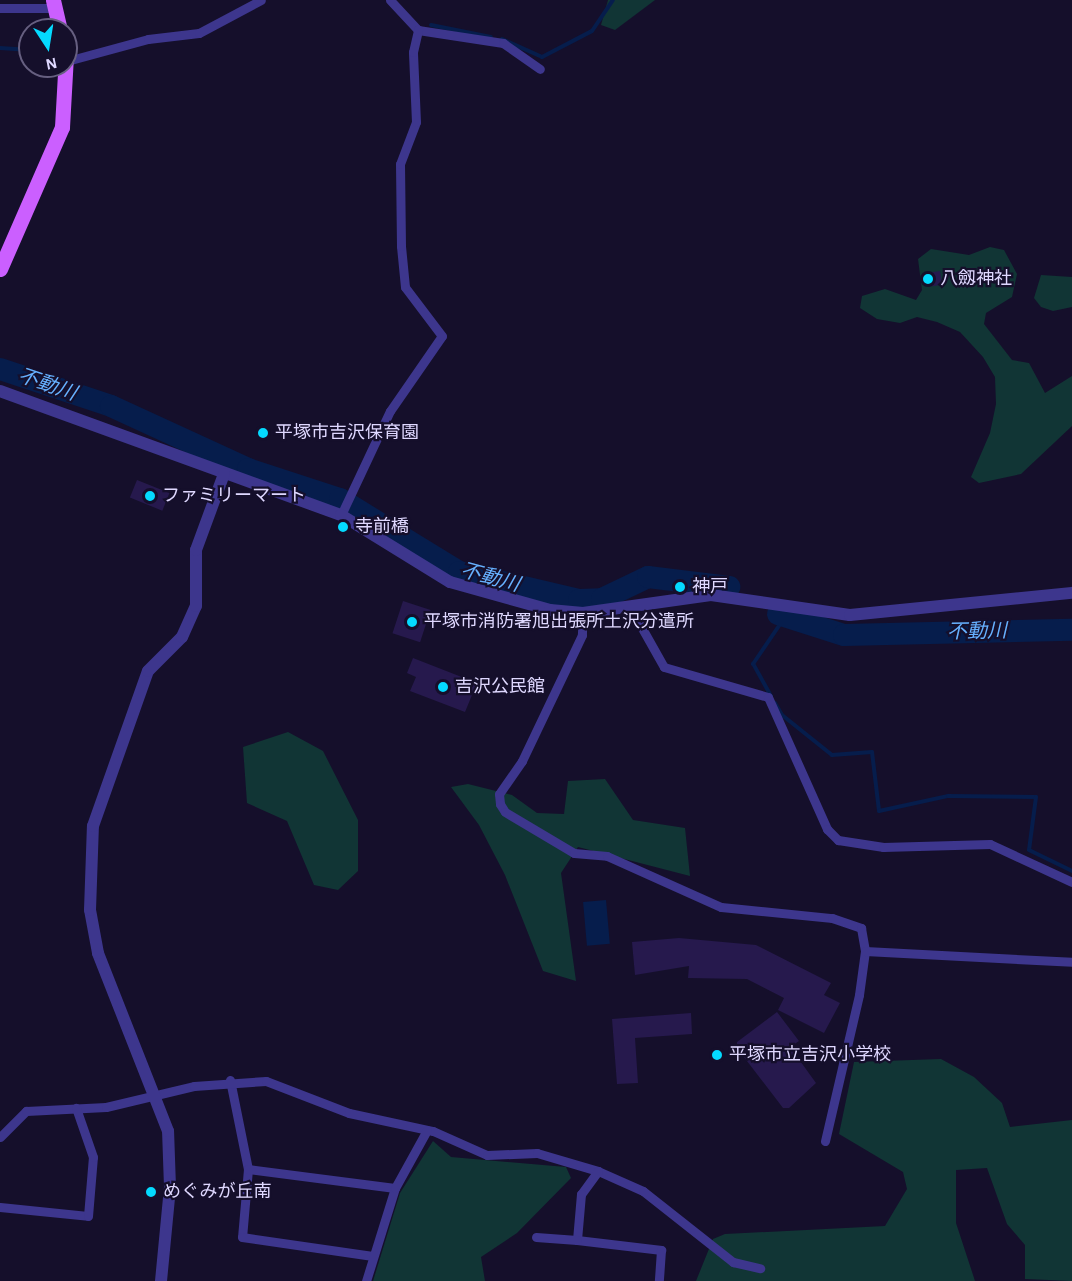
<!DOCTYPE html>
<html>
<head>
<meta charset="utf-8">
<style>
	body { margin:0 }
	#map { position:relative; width:1072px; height:1281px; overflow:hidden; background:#150f2b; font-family:"Alegreya Sans","Noto Sans JP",sans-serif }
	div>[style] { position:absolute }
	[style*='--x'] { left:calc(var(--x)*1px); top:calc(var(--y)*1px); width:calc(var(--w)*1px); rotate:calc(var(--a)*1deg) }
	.green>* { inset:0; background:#113535 }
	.water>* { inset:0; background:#061d4c; transform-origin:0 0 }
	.stream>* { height:4px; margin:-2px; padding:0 2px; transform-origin:2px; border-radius:2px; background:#061d4c }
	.river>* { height:22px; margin:-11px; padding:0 11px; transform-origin:11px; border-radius:11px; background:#061d4c }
	.building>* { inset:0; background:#26194d; transform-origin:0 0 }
	.minor>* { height:9px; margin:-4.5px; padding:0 4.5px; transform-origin:4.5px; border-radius:4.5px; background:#3d368d }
	.tertiary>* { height:12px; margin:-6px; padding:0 6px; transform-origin:6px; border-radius:6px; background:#3d368d }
	.primary>* { height:15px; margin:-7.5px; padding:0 7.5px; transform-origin:7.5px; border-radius:7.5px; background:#cb5fff }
	.dots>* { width:16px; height:16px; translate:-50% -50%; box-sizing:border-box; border:3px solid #150f2b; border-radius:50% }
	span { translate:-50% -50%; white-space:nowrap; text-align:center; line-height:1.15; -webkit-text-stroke:4.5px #150f2b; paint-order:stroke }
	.poi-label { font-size:18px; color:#dfd8ff }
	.left { translate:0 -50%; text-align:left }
	.water-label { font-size:20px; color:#66b1ff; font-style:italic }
	.north { position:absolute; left:18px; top:18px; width:60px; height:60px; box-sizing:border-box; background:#150f2b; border:2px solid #665f80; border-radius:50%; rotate:168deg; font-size:16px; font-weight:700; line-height:24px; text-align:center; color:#dfd8ff }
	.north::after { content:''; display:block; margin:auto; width:21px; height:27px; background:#04daff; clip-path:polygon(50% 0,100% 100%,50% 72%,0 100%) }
</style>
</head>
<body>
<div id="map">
	<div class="green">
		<div style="clip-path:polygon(608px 0,655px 0,615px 30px,601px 25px)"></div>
		<div style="clip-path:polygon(990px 247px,1004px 250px,1017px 274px,1012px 297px,986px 313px,984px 324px,1012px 360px,1029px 363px,1045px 393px,1072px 376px,1072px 426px,1021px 474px,979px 483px,971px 477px,990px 433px,996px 404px,995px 377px,983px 357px,960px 332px,937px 322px,917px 317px,900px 323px,877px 319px,860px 308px,862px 296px,885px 289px,916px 300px,922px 290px,918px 259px,931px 249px,969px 255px)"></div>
		<div style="clip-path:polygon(1041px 275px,1072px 277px,1072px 307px,1053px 311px,1041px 307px,1034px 298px)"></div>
		<div style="clip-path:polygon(288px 732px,323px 751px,358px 820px,358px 871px,338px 890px,314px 885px,287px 821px,247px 803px,243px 747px)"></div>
		<div style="clip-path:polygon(605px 779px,633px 820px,685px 828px,690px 876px,578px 847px,561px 873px,576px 981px,543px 971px,505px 875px,479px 825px,451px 787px,468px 784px,512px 795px,537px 813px,564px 814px,568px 781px)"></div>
		<div style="clip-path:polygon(941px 1059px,974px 1077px,1002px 1103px,1010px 1127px,1072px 1120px,1072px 1281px,1025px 1279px,1025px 1245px,1007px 1224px,987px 1168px,956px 1170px,956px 1223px,975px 1281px,696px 1281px,713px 1239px,725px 1234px,885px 1226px,907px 1189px,903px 1172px,839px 1134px,854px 1062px)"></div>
		<div style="clip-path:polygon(433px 1141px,451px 1157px,566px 1167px,571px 1178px,517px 1233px,481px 1257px,485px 1281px,373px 1281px,400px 1193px)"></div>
	</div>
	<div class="water">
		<div style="left:606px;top:900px;width:44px;height:23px;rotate:85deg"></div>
	</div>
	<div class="stream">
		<div style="--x:431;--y:25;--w:61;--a:11.3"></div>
		<div style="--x:502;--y:39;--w:44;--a:24.2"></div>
		<div style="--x:542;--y:57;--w:56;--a:-27.5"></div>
		<div style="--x:592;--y:31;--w:37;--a:-56"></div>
		<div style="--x:0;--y:48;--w:30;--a:4"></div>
		<div style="--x:771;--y:696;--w:37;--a:-119"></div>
		<div style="--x:753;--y:664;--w:57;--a:-55.8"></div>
		<div style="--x:775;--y:703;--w:14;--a:60"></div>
		<div style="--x:782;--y:715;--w:64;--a:38.7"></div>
		<div style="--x:832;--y:755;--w:40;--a:-4.3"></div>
		<div style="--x:872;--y:752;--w:59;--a:83.2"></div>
		<div style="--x:879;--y:811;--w:71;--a:-12.3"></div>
		<div style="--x:948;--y:796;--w:88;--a:0.7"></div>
		<div style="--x:1036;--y:797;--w:53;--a:97.5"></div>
		<div style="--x:1029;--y:850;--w:48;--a:26"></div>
	</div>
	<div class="river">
		<div style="--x:0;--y:369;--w:117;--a:18.4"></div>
		<div style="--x:111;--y:406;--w:151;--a:24.7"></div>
		<div style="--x:248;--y:469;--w:97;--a:18.1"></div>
		<div style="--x:340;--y:499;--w:140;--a:31.5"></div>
		<div style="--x:459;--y:572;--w:123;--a:13.1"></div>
		<div style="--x:579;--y:600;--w:23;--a:-2"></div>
		<div style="--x:602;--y:599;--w:51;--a:-25.6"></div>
		<div style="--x:648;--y:577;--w:82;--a:7"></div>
		<div style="--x:778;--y:614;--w:69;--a:17.7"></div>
		<div style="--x:844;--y:635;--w:228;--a:-1.3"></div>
	</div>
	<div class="building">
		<div style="left:940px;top:271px;width:14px;height:10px;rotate:82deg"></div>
		<div style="left:137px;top:480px;width:35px;height:19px;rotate:22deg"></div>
		<div style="left:403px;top:601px;width:29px;height:34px;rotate:18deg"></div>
		<div style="clip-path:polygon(413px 658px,477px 683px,465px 712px,410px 691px,416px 677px,407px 673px)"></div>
		<div style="clip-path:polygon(679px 938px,756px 945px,831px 983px,824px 995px,840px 1003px,824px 1033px,778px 1010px,784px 998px,747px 979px,688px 978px,689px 966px,635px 975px,632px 942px)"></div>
		<div style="clip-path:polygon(777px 1012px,799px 1041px,790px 1047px,816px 1083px,789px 1108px,783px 1108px,737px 1048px,737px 1042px)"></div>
		<div style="clip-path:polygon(691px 1013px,692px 1034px,635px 1038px,638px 1083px,617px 1084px,612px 1019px)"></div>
	</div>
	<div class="minor">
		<div style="--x:390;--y:0;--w:41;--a:47"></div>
		<div style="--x:418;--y:30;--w:86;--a:8.7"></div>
		<div style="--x:503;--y:43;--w:45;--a:35.1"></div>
		<div style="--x:0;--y:8;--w:55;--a:0"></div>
		<div style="--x:67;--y:61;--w:84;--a:-15.2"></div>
		<div style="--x:148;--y:39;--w:51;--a:-6.7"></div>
		<div style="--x:199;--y:33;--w:70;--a:-28"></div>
		<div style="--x:341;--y:515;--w:115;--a:-64.8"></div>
		<div style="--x:390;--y:411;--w:91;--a:-55.3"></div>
		<div style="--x:442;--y:336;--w:61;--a:-127.1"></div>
		<div style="--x:405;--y:287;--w:41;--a:-95.6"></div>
		<div style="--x:401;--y:246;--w:82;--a:-90.7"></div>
		<div style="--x:400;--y:164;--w:45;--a:-69.1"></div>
		<div style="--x:416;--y:122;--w:70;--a:-92.5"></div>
		<div style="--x:413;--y:52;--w:23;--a:-77"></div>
		<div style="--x:629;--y:605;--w:71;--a:60.6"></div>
		<div style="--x:664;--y:667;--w:108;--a:16.1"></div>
		<div style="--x:768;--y:697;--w:145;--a:65.9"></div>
		<div style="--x:827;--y:829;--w:16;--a:45"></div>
		<div style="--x:838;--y:840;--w:46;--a:8.8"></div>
		<div style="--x:883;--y:847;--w:107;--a:-1.6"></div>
		<div style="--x:990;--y:844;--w:90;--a:24.9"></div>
		<div style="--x:583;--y:613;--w:22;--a:93"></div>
		<div style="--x:582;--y:635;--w:140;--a:115.5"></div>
		<div style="--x:522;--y:761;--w:40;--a:124.9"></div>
		<div style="--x:499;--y:794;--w:10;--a:84"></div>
		<div style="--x:500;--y:804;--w:9;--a:58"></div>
		<div style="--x:505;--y:812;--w:80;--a:30.7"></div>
		<div style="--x:574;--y:853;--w:33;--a:5"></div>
		<div style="--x:607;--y:856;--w:125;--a:24.1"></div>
		<div style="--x:721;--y:907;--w:112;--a:5.7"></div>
		<div style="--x:832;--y:918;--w:31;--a:19"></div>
		<div style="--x:861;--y:928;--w:23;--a:80"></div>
		<div style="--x:865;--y:951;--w:44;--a:97.8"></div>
		<div style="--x:859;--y:995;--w:150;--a:103.1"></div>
		<div style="--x:865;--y:951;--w:207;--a:3"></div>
		<div style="--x:230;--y:1080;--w:91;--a:78.6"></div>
		<div style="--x:248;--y:1169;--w:68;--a:95"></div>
		<div style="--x:242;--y:1237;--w:132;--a:8.3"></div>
		<div style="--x:0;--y:1137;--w:37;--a:-45"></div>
		<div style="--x:26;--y:1111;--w:80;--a:-2.9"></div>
		<div style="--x:106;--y:1107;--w:90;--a:-13.4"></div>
		<div style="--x:194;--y:1086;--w:72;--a:-4"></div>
		<div style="--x:266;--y:1081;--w:89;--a:21.1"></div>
		<div style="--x:349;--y:1113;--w:86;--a:12.1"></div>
		<div style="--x:433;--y:1131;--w:59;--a:24"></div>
		<div style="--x:487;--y:1155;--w:50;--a:-2.3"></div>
		<div style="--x:537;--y:1153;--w:64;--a:16.4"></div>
		<div style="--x:598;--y:1171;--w:49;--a:24"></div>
		<div style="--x:643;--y:1191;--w:115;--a:38.3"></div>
		<div style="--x:733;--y:1262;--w:28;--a:13"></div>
		<div style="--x:248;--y:1169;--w:148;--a:7.4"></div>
		<div style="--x:598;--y:1171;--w:29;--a:126"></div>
		<div style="--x:581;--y:1194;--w:46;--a:95"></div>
		<div style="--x:577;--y:1240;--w:85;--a:6.8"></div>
		<div style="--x:661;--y:1250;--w:31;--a:94"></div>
		<div style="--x:0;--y:1207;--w:88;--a:5.8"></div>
		<div style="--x:88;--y:1216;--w:59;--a:-85.2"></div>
		<div style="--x:93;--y:1157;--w:52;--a:-109.1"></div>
		<div style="--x:536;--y:1237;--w:41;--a:4.2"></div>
		<div style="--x:366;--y:1281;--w:97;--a:-72.7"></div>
		<div style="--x:395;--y:1188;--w:66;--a:-61.1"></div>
	</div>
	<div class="tertiary">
		<div style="--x:0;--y:391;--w:363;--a:20"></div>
		<div style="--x:341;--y:515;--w:128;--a:31.6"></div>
		<div style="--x:450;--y:582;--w:104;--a:15.6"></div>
		<div style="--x:550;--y:610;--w:33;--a:5"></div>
		<div style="--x:583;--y:613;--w:129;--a:-8"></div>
		<div style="--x:711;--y:595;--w:140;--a:8.2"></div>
		<div style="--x:850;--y:615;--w:223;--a:-5.7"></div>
		<div style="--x:161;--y:1281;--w:94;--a:-84.5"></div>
		<div style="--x:170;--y:1187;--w:56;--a:-92"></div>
		<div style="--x:168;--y:1131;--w:191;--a:-111.5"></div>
		<div style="--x:98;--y:953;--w:44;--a:-100.5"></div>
		<div style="--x:90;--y:910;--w:84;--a:-88"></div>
		<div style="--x:93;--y:826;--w:164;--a:-70.5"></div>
		<div style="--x:148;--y:671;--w:48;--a:-45"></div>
		<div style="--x:182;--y:637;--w:34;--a:-66"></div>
		<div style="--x:196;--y:606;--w:56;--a:-90"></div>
		<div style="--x:196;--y:550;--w:81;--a:-69.8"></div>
	</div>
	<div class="primary">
		<div style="--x:53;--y:0;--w:31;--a:77"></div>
		<div style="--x:0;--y:269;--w:155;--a:-66.4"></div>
		<div style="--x:62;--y:127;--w:71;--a:-86.8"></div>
	</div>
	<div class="dots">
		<div style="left:928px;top:279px;background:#04daff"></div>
		<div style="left:263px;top:433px;background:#04daff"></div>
		<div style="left:150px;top:496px;background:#04daff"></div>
		<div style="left:343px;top:527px;background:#04daff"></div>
		<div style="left:680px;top:587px;background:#04daff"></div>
		<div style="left:412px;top:622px;background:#04daff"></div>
		<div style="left:443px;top:687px;background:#04daff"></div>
		<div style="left:717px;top:1055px;background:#04daff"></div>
		<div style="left:151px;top:1192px;background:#04daff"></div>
	</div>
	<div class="poi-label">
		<span class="left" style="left:940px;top:279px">八劔神社</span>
		<span class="left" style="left:275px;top:433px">平塚市吉沢保育園</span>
		<span class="left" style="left:162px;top:496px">ファミリーマート</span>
		<span class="left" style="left:355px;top:527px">寺前橋</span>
		<span class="left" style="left:692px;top:587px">神戸</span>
		<span class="left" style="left:424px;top:622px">平塚市消防署旭出張所土沢分遣所</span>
		<span class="left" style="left:455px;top:687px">吉沢公民館</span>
		<span class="left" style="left:729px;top:1055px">平塚市立吉沢小学校</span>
		<span class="left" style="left:163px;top:1192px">めぐみが丘南</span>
	</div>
	<div class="water-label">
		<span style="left:47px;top:385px;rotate:19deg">不動川</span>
		<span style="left:490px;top:578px;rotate:15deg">不動川</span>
		<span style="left:977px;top:632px;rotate:-1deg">不動川</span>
	</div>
	<div class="north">N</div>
</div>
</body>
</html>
